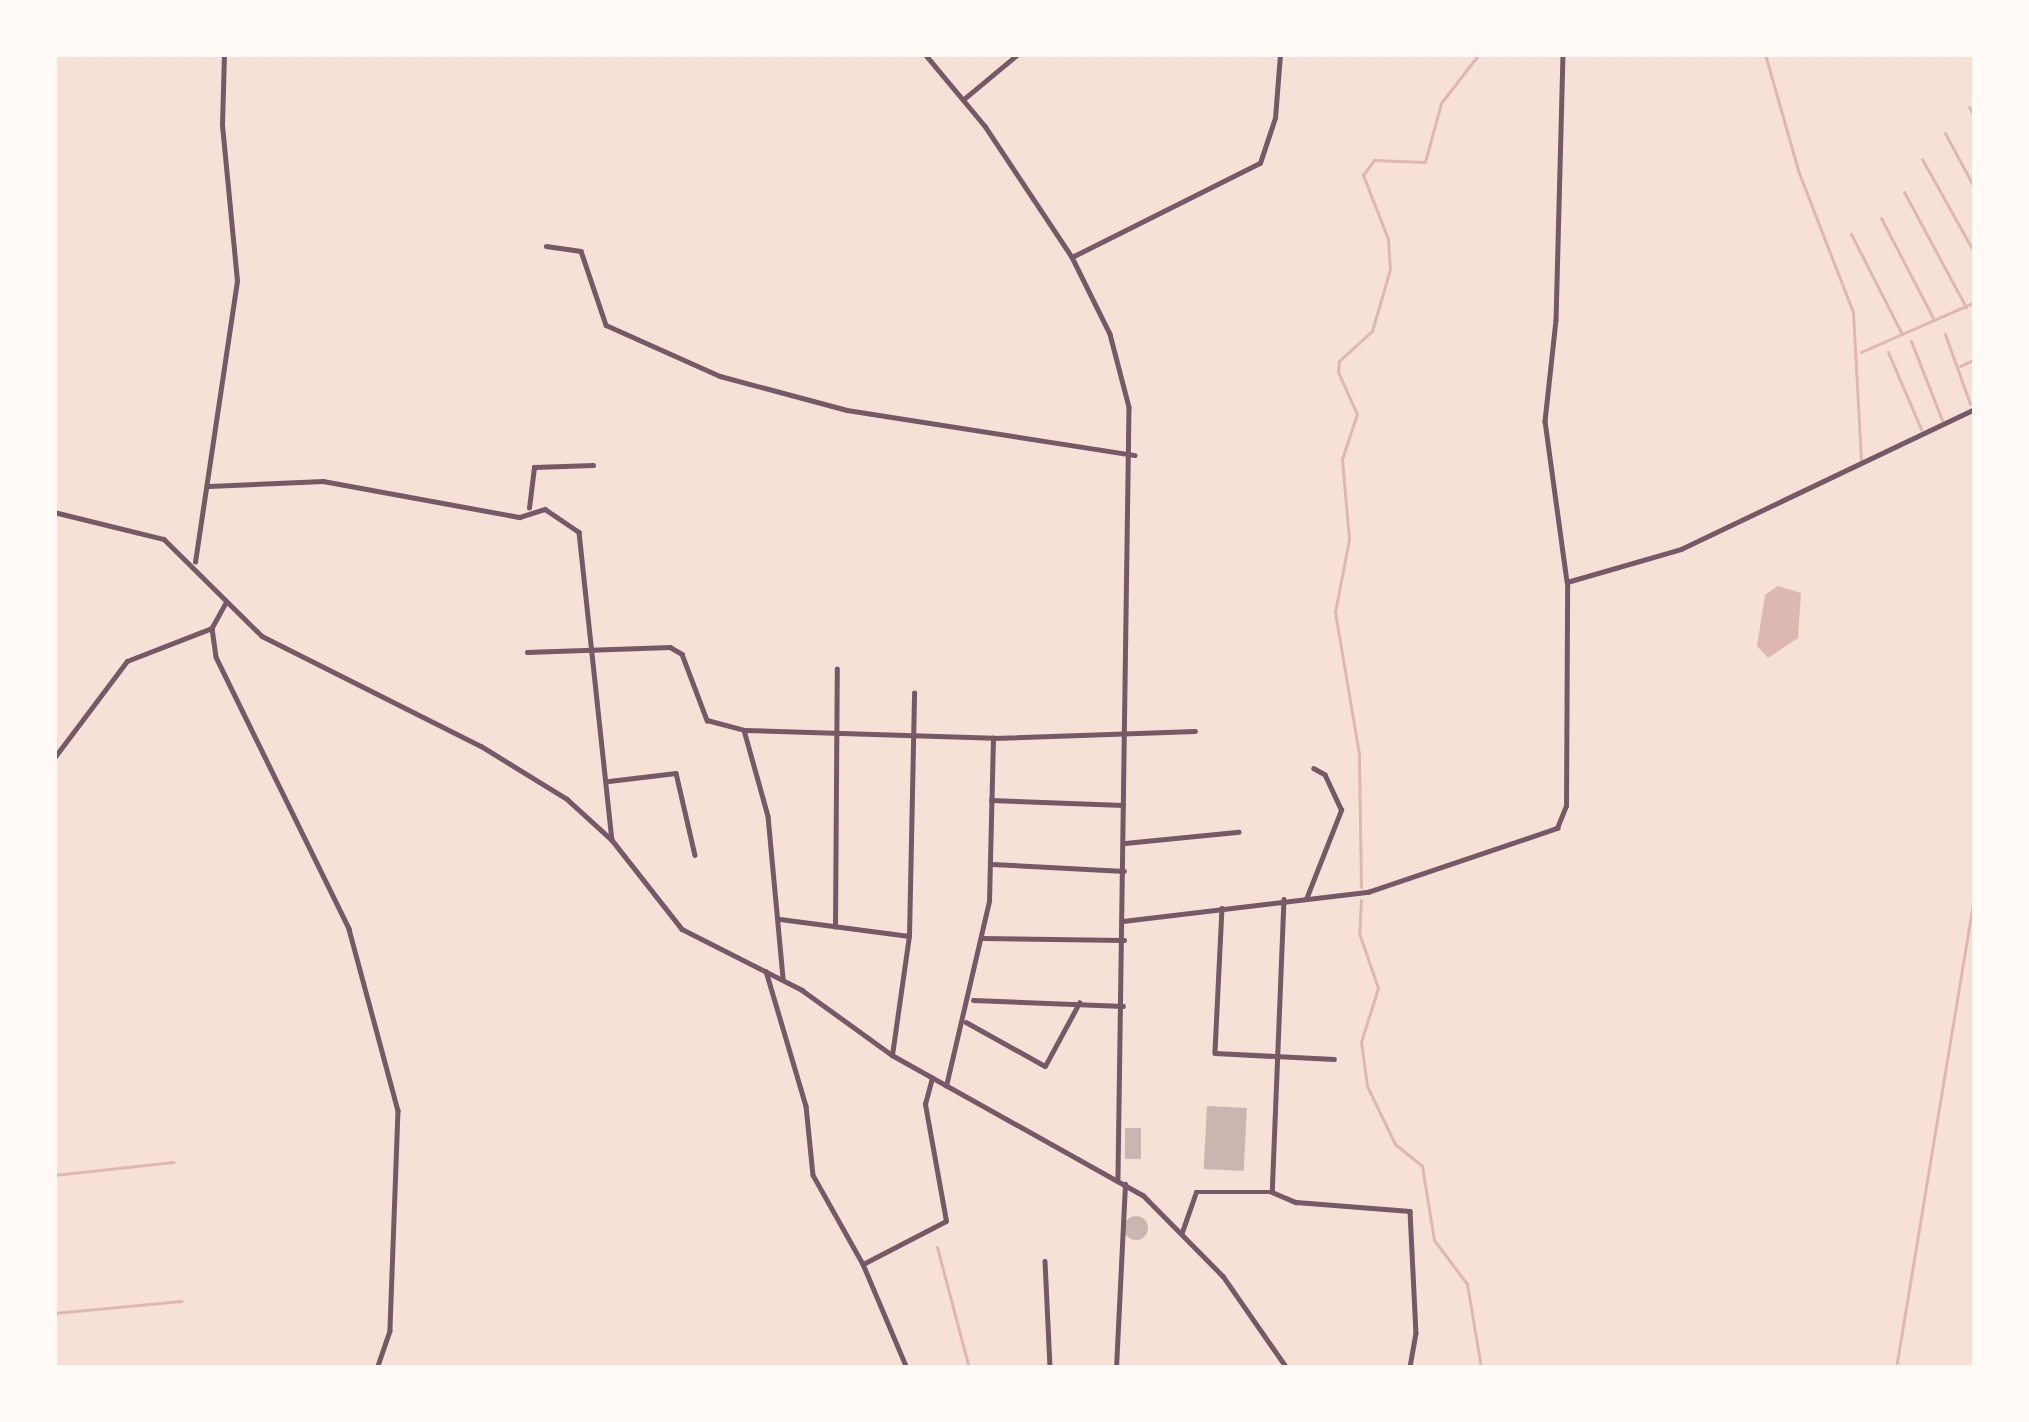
<!DOCTYPE html>
<html>
<head>
<meta charset="utf-8">
<style>
	body { margin:0 }
	#map { position:relative; width:2029px; height:1422px; overflow:hidden; background:#f7e1d7; font-family:Karla,sans-serif }
	div>[style] { position:absolute }
	[style*='--x'] { left:calc(var(--x)*1px); top:calc(var(--y)*1px); width:calc(var(--w)*1px); rotate:calc(var(--a)*1deg) }
	.water>* { inset:0; background:#dcb8b0 }
	.stream>* { height:3px; margin:-1.5px; padding:0 1.5px; transform-origin:1.5px; border-radius:1.5px; background:#dcb8b0 }
	.building>* { inset:0; background:#ccb4b1; transform-origin:0 0 }
	.round { border-radius:50% }
	.minor>* { height:4.5px; margin:-2.25px; padding:0 2.25px; transform-origin:2.25px; border-radius:2.25px; background:#755966 }
	.tertiary>* { height:4.5px; margin:-2.25px; padding:0 2.25px; transform-origin:2.25px; border-radius:2.25px; background:#755966 }
	span { translate:-50% -50%; white-space:nowrap; text-align:center; line-height:1.15; -webkit-text-stroke:9px #fffaf5; paint-order:stroke }
	.frame { position:absolute; inset:0; border:57px solid #fffaf5; pointer-events:none }
</style>
</head>
<body>
<div id="map">
	<div class="water">
		<div style="clip-path:polygon(1778px 586px,1801px 593px,1798px 638px,1768px 658px,1757px 646px,1765px 595px)"></div>
	</div>
	<div class="stream">
		<div style="--x:1765;--y:54;--w:124;--a:74.1"></div>
		<div style="--x:1799;--y:173;--w:149;--a:68.8"></div>
		<div style="--x:1853;--y:312;--w:149;--a:86.9"></div>
		<div style="--x:1969;--y:107;--w:13;--a:61"></div>
		<div style="--x:1945;--y:133;--w:64;--a:61.8"></div>
		<div style="--x:1922;--y:159;--w:109;--a:60.8"></div>
		<div style="--x:1904;--y:192;--w:131;--a:61.7"></div>
		<div style="--x:1881;--y:218;--w:113;--a:62.5"></div>
		<div style="--x:1851;--y:234;--w:112;--a:63"></div>
		<div style="--x:1945;--y:334;--w:74;--a:70.3"></div>
		<div style="--x:1911;--y:341;--w:85;--a:68.6"></div>
		<div style="--x:1861;--y:352;--w:124;--a:-23.7"></div>
		<div style="--x:1888;--y:352;--w:84;--a:66.8"></div>
		<div style="--x:1960;--y:366;--w:17;--a:-25"></div>
		<div style="--x:1361;--y:887;--w:133;--a:-90.9"></div>
		<div style="--x:1359;--y:754;--w:144;--a:-99.6"></div>
		<div style="--x:1335;--y:612;--w:74;--a:-79.1"></div>
		<div style="--x:1349;--y:539;--w:80;--a:-95"></div>
		<div style="--x:1342;--y:459;--w:47;--a:-71.6"></div>
		<div style="--x:1357;--y:414;--w:46;--a:-114.3"></div>
		<div style="--x:1338;--y:372;--w:11;--a:-85"></div>
		<div style="--x:1339;--y:361;--w:45;--a:-42.3"></div>
		<div style="--x:1372;--y:331;--w:65;--a:-73.8"></div>
		<div style="--x:1390;--y:269;--w:30;--a:-94"></div>
		<div style="--x:1388;--y:239;--w:69;--a:-111.3"></div>
		<div style="--x:1363;--y:175;--w:19;--a:-54"></div>
		<div style="--x:1374;--y:160;--w:51;--a:2.2"></div>
		<div style="--x:1425;--y:162;--w:61;--a:-74.8"></div>
		<div style="--x:1441;--y:103;--w:62;--a:-52.2"></div>
		<div style="--x:1361;--y:900;--w:33;--a:93"></div>
		<div style="--x:1359;--y:933;--w:58;--a:70.9"></div>
		<div style="--x:1378;--y:988;--w:57;--a:107.5"></div>
		<div style="--x:1361;--y:1042;--w:44;--a:82.2"></div>
		<div style="--x:1367;--y:1086;--w:64;--a:64.2"></div>
		<div style="--x:1395;--y:1144;--w:35;--a:39"></div>
		<div style="--x:1422;--y:1166;--w:75;--a:80.8"></div>
		<div style="--x:1434;--y:1240;--w:55;--a:53.1"></div>
		<div style="--x:1467;--y:1284;--w:85;--a:80.5"></div>
		<div style="--x:54;--y:1175;--w:120;--a:-6.2"></div>
		<div style="--x:937;--y:1247;--w:125;--a:75.2"></div>
		<div style="--x:54;--y:1313;--w:128;--a:-5.4"></div>
		<div style="--x:1896;--y:1368;--w:484;--a:-80.6"></div>
	</div>
	<div class="building">
		<div style="left:1207px;top:1106px;width:40px;height:63px;rotate:3deg"></div>
		<div style="left:1125px;top:1128px;width:16px;height:31px"></div>
		<div class="round" style="left:1124px;top:1216px;width:24px;height:24px"></div>
	</div>
	<div class="minor">
		<div style="--x:925;--y:54;--w:94;--a:50.2"></div>
		<div style="--x:985;--y:126;--w:157;--a:56.4"></div>
		<div style="--x:1072;--y:257;--w:86;--a:63.7"></div>
		<div style="--x:1110;--y:334;--w:75;--a:75.4"></div>
		<div style="--x:1129;--y:407;--w:773;--a:90.82"></div>
		<div style="--x:1563;--y:54;--w:266;--a:91.5"></div>
		<div style="--x:1556;--y:320;--w:102;--a:96.2"></div>
		<div style="--x:1545;--y:421;--w:162;--a:82.2"></div>
		<div style="--x:964;--y:99;--w:70;--a:-39.8"></div>
		<div style="--x:546;--y:246;--w:35;--a:8"></div>
		<div style="--x:581;--y:251;--w:78;--a:71.3"></div>
		<div style="--x:606;--y:325;--w:125;--a:24.1"></div>
		<div style="--x:720;--y:376;--w:131;--a:15"></div>
		<div style="--x:847;--y:410;--w:291;--a:8.9"></div>
		<div style="--x:1072;--y:257;--w:210;--a:-26.6"></div>
		<div style="--x:1260;--y:163;--w:47;--a:-71.6"></div>
		<div style="--x:1275;--y:118;--w:64;--a:-85.5"></div>
		<div style="--x:209;--y:486;--w:114;--a:-2.5"></div>
		<div style="--x:323;--y:481;--w:200;--a:10.4"></div>
		<div style="--x:520;--y:517;--w:26;--a:-18"></div>
		<div style="--x:545;--y:509;--w:41;--a:34.1"></div>
		<div style="--x:579;--y:532;--w:310;--a:83.9"></div>
		<div style="--x:529;--y:508;--w:41;--a:-83"></div>
		<div style="--x:534;--y:467;--w:59;--a:-1.9"></div>
		<div style="--x:195;--y:562;--w:284;--a:-81.5"></div>
		<div style="--x:237;--y:281;--w:157;--a:-95.5"></div>
		<div style="--x:222;--y:125;--w:71;--a:-88.4"></div>
		<div style="--x:226;--y:603;--w:29;--a:119"></div>
		<div style="--x:212;--y:628;--w:29;--a:82"></div>
		<div style="--x:216;--y:657;--w:303;--a:63.9"></div>
		<div style="--x:349;--y:929;--w:188;--a:74.9"></div>
		<div style="--x:398;--y:1110;--w:221;--a:92.1"></div>
		<div style="--x:390;--y:1331;--w:39;--a:109"></div>
		<div style="--x:527;--y:652;--w:143;--a:-2"></div>
		<div style="--x:670;--y:647;--w:14;--a:30"></div>
		<div style="--x:682;--y:654;--w:71;--a:69.3"></div>
		<div style="--x:707;--y:720;--w:38;--a:15"></div>
		<div style="--x:744;--y:730;--w:249;--a:1.8"></div>
		<div style="--x:993;--y:738;--w:202;--a:-2"></div>
		<div style="--x:744;--y:730;--w:89;--a:74.4"></div>
		<div style="--x:768;--y:816;--w:163;--a:84.7"></div>
		<div style="--x:54;--y:758;--w:121;--a:-53"></div>
		<div style="--x:127;--y:661;--w:91;--a:-21.2"></div>
		<div style="--x:609;--y:781;--w:67;--a:-6.8"></div>
		<div style="--x:676;--y:773;--w:84;--a:77"></div>
		<div style="--x:991;--y:800;--w:132;--a:2.2"></div>
		<div style="--x:1125;--y:843;--w:114;--a:-5.6"></div>
		<div style="--x:992;--y:864;--w:132;--a:3"></div>
		<div style="--x:1284;--y:899;--w:293;--a:92.3"></div>
		<div style="--x:1272;--y:1192;--w:26;--a:23"></div>
		<div style="--x:1296;--y:1202;--w:114;--a:4.5"></div>
		<div style="--x:1410;--y:1211;--w:122;--a:87.2"></div>
		<div style="--x:1416;--y:1333;--w:36;--a:100"></div>
		<div style="--x:1306;--y:899;--w:96;--a:-68.5"></div>
		<div style="--x:1341;--y:810;--w:38;--a:-115"></div>
		<div style="--x:1325;--y:775;--w:13;--a:-151"></div>
		<div style="--x:1222;--y:908;--w:145;--a:92.8"></div>
		<div style="--x:1215;--y:1053;--w:119;--a:2.9"></div>
		<div style="--x:780;--y:919;--w:130;--a:7.5"></div>
		<div style="--x:1123;--y:921;--w:247;--a:-6.8"></div>
		<div style="--x:1368;--y:892;--w:200;--a:-18.7"></div>
		<div style="--x:1557;--y:828;--w:24;--a:-68"></div>
		<div style="--x:1566;--y:806;--w:224;--a:-89.7"></div>
		<div style="--x:1567;--y:582;--w:119;--a:-16.1"></div>
		<div style="--x:1681;--y:549;--w:326;--a:-25.5"></div>
		<div style="--x:835;--y:927;--w:258;--a:-89.6"></div>
		<div style="--x:982;--y:938;--w:142;--a:0.8"></div>
		<div style="--x:766;--y:971;--w:141;--a:73.5"></div>
		<div style="--x:806;--y:1106;--w:69;--a:84.2"></div>
		<div style="--x:813;--y:1175;--w:102;--a:60.7"></div>
		<div style="--x:863;--y:1264;--w:113;--a:67.1"></div>
		<div style="--x:973;--y:1000;--w:150;--a:2.3"></div>
		<div style="--x:966;--y:1022;--w:90;--a:29.1"></div>
		<div style="--x:1045;--y:1066;--w:72;--a:-61.6"></div>
		<div style="--x:892;--y:1055;--w:120;--a:-81.9"></div>
		<div style="--x:909;--y:936;--w:243;--a:-88.8"></div>
		<div style="--x:946;--y:1086;--w:190;--a:-76.9"></div>
		<div style="--x:989;--y:901;--w:163;--a:-88.6"></div>
		<div style="--x:1182;--y:1232;--w:42;--a:-70.7"></div>
		<div style="--x:1196;--y:1192;--w:76;--a:0"></div>
		<div style="--x:1045;--y:1261;--w:107;--a:87.3"></div>
		<div style="--x:863;--y:1264;--w:93;--a:-27.4"></div>
		<div style="--x:946;--y:1221;--w:119;--a:-100.2"></div>
		<div style="--x:925;--y:1104;--w:27;--a:-75"></div>
		<div style="--x:1116;--y:1368;--w:184;--a:-87.2"></div>
	</div>
	<div class="tertiary">
		<div style="--x:54;--y:512;--w:113;--a:13.8"></div>
		<div style="--x:164;--y:539;--w:138;--a:44.7"></div>
		<div style="--x:262;--y:636;--w:245;--a:26.7"></div>
		<div style="--x:481;--y:746;--w:101;--a:31.6"></div>
		<div style="--x:567;--y:799;--w:61;--a:42.3"></div>
		<div style="--x:612;--y:840;--w:113;--a:51.8"></div>
		<div style="--x:682;--y:929;--w:135;--a:26.9"></div>
		<div style="--x:802;--y:990;--w:111;--a:35.8"></div>
		<div style="--x:892;--y:1055;--w:287;--a:29.2"></div>
		<div style="--x:1143;--y:1195;--w:114;--a:45.4"></div>
		<div style="--x:1223;--y:1276;--w:112;--a:55.2"></div>
	</div>
	<div class="frame"></div>
</div>
</body>
</html>
